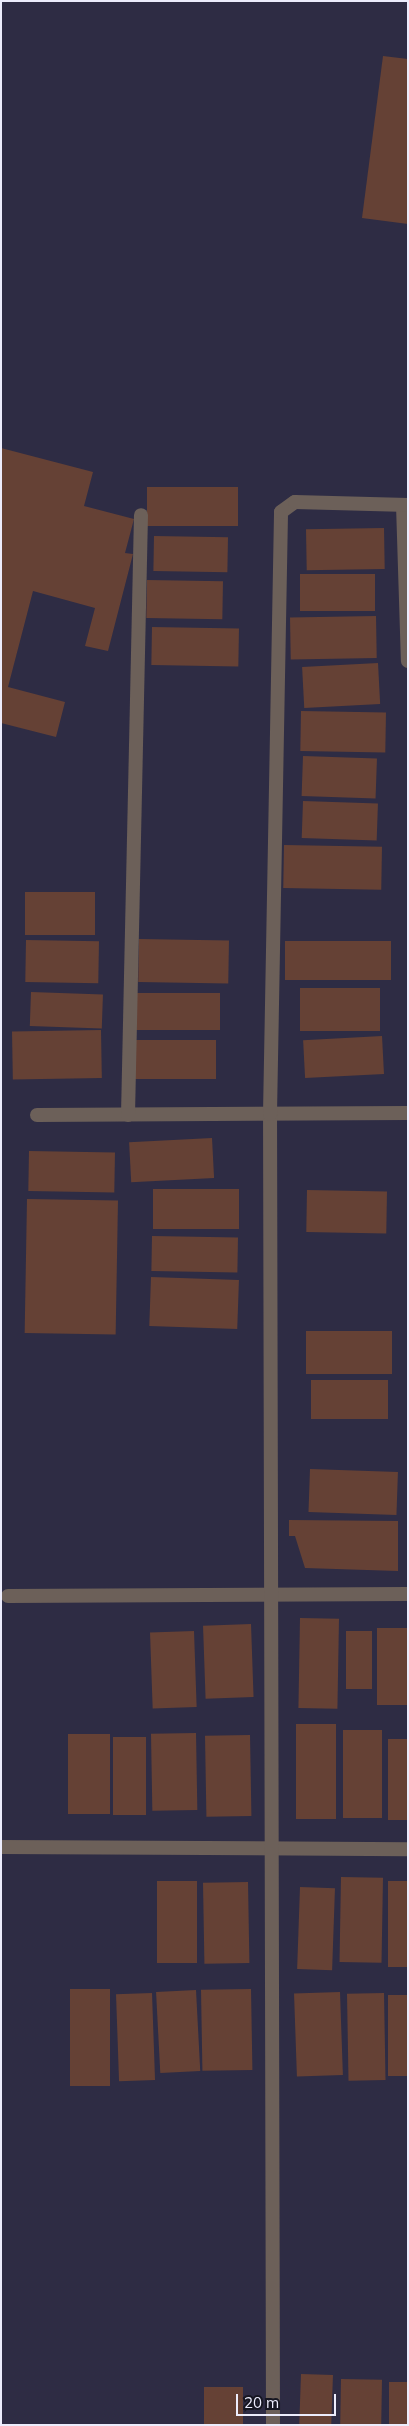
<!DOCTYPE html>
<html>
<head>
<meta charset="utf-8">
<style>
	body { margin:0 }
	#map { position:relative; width:409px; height:2426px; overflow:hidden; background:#2e2c44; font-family:Mulish,sans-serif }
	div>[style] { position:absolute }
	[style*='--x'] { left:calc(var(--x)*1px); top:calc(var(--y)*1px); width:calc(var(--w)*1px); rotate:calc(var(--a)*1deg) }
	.building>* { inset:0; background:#654135; transform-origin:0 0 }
	.minor>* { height:14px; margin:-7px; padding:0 7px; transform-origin:7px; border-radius:7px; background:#6c6059 }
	span { translate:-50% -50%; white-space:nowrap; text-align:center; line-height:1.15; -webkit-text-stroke:4px #161621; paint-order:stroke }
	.frame { position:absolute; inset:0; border:2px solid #ececfc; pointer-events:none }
	.scale { position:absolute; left:236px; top:2394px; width:100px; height:22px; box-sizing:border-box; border:2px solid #ececfc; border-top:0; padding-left:6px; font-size:15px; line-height:18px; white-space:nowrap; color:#ececfc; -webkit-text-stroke:4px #161621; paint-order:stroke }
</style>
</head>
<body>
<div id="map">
	<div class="building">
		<div style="clip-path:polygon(383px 56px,408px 59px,408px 224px,362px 218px)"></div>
		<div style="clip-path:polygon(1px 448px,93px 472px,84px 506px,134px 519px,125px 553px,133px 554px,108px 651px,85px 646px,95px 608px,33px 591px,8px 687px,65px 702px,56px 737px,1px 723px)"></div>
		<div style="left:147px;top:487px;width:91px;height:39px"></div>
		<div style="left:384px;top:528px;width:41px;height:78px;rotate:89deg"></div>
		<div style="left:154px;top:536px;width:74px;height:35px;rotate:1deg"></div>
		<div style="left:300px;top:574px;width:75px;height:37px"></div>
		<div style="left:147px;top:580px;width:76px;height:38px;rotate:1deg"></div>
		<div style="left:376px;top:616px;width:42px;height:86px;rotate:89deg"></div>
		<div style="left:152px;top:627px;width:87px;height:38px;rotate:1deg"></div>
		<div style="left:378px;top:663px;width:41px;height:76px;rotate:87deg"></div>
		<div style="left:301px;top:711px;width:85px;height:40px;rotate:1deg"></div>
		<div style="left:303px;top:756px;width:74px;height:40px;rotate:2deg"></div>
		<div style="left:303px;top:801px;width:75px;height:37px;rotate:2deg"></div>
		<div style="left:284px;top:845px;width:98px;height:43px;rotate:1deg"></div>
		<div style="left:25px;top:892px;width:70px;height:43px"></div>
		<div style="left:139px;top:939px;width:90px;height:43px;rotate:1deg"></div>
		<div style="left:26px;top:940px;width:73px;height:42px;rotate:1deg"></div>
		<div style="left:391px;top:941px;width:39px;height:106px;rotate:90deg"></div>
		<div style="left:300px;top:988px;width:80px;height:43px"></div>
		<div style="left:31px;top:992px;width:72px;height:34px;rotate:2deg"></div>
		<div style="left:136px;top:993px;width:84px;height:37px"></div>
		<div style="left:101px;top:1030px;width:48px;height:89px;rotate:89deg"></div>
		<div style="left:382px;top:1036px;width:38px;height:79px;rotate:87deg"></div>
		<div style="left:132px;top:1040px;width:84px;height:39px"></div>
		<div style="left:212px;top:1138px;width:40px;height:83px;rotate:87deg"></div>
		<div style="left:29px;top:1151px;width:86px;height:40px;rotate:1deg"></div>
		<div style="left:239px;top:1189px;width:40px;height:86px;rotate:90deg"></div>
		<div style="left:307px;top:1190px;width:80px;height:42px;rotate:1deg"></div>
		<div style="left:27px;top:1199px;width:91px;height:134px;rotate:1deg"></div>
		<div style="left:152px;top:1236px;width:86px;height:35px;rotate:1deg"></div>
		<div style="left:151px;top:1277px;width:88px;height:49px;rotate:2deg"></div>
		<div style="left:306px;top:1331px;width:86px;height:43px"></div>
		<div style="left:388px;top:1380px;width:39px;height:77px;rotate:90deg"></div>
		<div style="left:310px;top:1469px;width:88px;height:43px;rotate:2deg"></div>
		<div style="clip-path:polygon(289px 1520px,398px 1521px,398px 1571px,305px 1568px,295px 1536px,289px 1536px)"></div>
		<div style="left:300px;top:1618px;width:39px;height:90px;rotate:1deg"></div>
		<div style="left:251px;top:1624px;width:73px;height:48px;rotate:88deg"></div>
		<div style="left:408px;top:1628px;width:77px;height:31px;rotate:90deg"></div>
		<div style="left:194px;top:1631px;width:76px;height:44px;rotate:88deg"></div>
		<div style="left:346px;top:1631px;width:26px;height:58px"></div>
		<div style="left:336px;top:1724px;width:95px;height:40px;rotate:90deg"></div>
		<div style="left:343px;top:1730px;width:39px;height:88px"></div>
		<div style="left:196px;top:1733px;width:77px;height:45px;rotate:89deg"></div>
		<div style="left:68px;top:1734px;width:42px;height:80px"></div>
		<div style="left:250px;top:1735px;width:81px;height:45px;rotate:89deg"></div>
		<div style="left:113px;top:1737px;width:33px;height:78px"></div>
		<div style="left:408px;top:1739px;width:81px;height:20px;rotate:90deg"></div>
		<div style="left:341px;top:1877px;width:42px;height:85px;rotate:1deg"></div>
		<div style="left:157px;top:1881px;width:40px;height:82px"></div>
		<div style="left:388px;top:1881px;width:20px;height:86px"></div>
		<div style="left:248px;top:1882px;width:81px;height:45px;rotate:89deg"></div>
		<div style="left:300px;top:1887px;width:35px;height:82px;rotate:2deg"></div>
		<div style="left:70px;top:1989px;width:40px;height:97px"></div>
		<div style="left:251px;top:1989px;width:81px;height:50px;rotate:89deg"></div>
		<div style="left:196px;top:1990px;width:81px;height:40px;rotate:87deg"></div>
		<div style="left:340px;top:1992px;width:83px;height:46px;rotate:88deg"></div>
		<div style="left:152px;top:1993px;width:87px;height:36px;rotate:88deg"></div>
		<div style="left:384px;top:1993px;width:87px;height:37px;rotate:89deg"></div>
		<div style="left:388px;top:1995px;width:20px;height:81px"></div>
		<div style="left:301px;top:2374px;width:32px;height:51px;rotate:2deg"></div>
		<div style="left:341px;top:2379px;width:41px;height:46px;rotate:1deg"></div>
		<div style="left:389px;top:2382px;width:19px;height:43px"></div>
		<div style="left:204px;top:2387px;width:39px;height:38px"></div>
	</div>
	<div class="minor">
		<div style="--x:403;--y:505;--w:156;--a:88.2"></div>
		<div style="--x:37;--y:1115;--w:371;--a:-0.3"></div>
		<div style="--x:128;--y:1115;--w:600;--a:-88.76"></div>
		<div style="--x:8;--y:1596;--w:400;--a:-0.3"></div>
		<div style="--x:1;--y:1847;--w:407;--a:0.3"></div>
		<div style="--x:273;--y:2425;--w:1311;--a:-90.13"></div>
		<div style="--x:270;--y:1114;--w:602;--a:-88.95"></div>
		<div style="--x:281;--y:512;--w:17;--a:-36"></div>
		<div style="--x:295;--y:502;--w:113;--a:1.5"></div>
	</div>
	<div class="frame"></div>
	<div class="scale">20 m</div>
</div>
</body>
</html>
